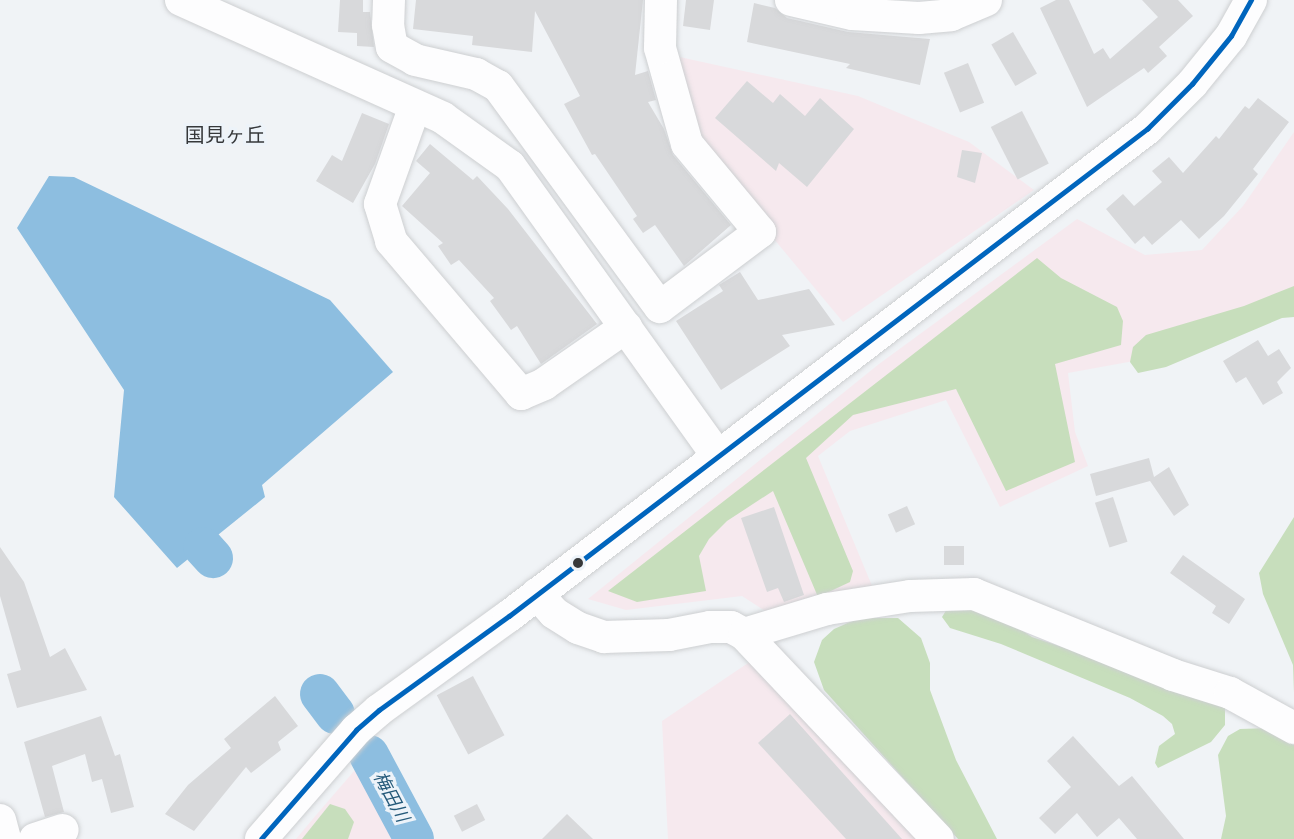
<!DOCTYPE html>
<html>
<head>
<meta charset="utf-8">
<style>
	body { margin:0 }
	#map { position:relative; width:1294px; height:839px; overflow:hidden; background:#f0f3f6; font-family:Figtree,"Noto Sans JP",sans-serif }
	div>[style] { position:absolute }
	[style*='--x'] { left:calc(var(--x)*1px); top:calc(var(--y)*1px); width:calc(var(--w)*1px); rotate:calc(var(--a)*1deg) }
	.education>* { inset:0; background:#f6e9ee }
	.green>* { inset:0; background:#c7debc }
	.water>* { inset:0; background:#8dbee0 }
	.river>* { height:40px; margin:-20px; padding:0 20px; transform-origin:20px; border-radius:20px; background:#8dbee0 }
	.building>* { inset:0; background:#d8d9db; transform-origin:0 0 }
	.roads { filter:drop-shadow(0 0 2px #cdcfd1) drop-shadow(0 0 2px #cdcfd1) }
	.minor>* { height:32px; margin:-16px; padding:0 16px; transform-origin:16px; border-radius:16px; background:#fdfdfe }
	.bus-1>* { height:4.5px; margin:-2.25px; padding:0 2.25px; transform-origin:2.25px; border-radius:2.25px; background:#0065bd }
	.dots>* { width:16px; height:16px; translate:-50% -50%; box-sizing:border-box; border:3px solid #edf3f9; border-radius:50% }
	span { translate:-50% -50%; white-space:nowrap; text-align:center; line-height:1.15; -webkit-text-stroke:6px #edf3f9; paint-order:stroke }
	.water-label { font-size:18px; color:#255a7a; font-style:italic }
	.quarter-label { font-size:20px; color:#36383a }
</style>
</head>
<body>
<div id="map">
	<div class="education">
		<div style="clip-path:polygon(675px 56px,858px 96px,969px 142px,1034px 190px,843px 322px,704px 155px)"></div>
		<div style="clip-path:polygon(1294px 132px,1294px 295px,1211px 347px,1068px 373px,1075px 432px,1088px 466px,1000px 507px,946px 400px,850px 431px,818px 456px,875px 593px,770px 614px,742px 596px,626px 610px,588px 599px,879px 364px,1077px 219px,1145px 255px,1202px 250px,1243px 206px)"></div>
		<div style="clip-path:polygon(754px 659px,920px 839px,668px 839px,662px 721px)"></div>
		<div style="clip-path:polygon(361px 763px,401px 839px,296px 839px,317px 814px)"></div>
	</div>
	<div class="green">
		<div style="clip-path:polygon(1037px 258px,1061px 278px,1117px 307px,1123px 321px,1121px 345px,1055px 364px,1075px 462px,1006px 491px,956px 389px,853px 415px,806px 458px,853px 571px,850px 582px,818px 597px,773px 491px,727px 521px,709px 539px,699px 556px,706px 591px,637px 602px,608px 591px)"></div>
		<div style="clip-path:polygon(1294px 286px,1294px 317px,1282px 318px,1166px 367px,1138px 373px,1130px 362px,1133px 347px,1146px 335px,1244px 306px)"></div>
		<div style="clip-path:polygon(1294px 517px,1294px 693px,1293px 665px,1263px 594px,1259px 573px)"></div>
		<div style="clip-path:polygon(964px 606px,1000px 616px,1032px 637px,1200px 693px,1225px 706px,1225px 725px,1211px 742px,1158px 768px,1155px 763px,1159px 746px,1175px 734px,1172px 724px,1163px 716px,1130px 698px,1001px 644px,950px 628px,942px 617px,947px 609px)"></div>
		<div style="clip-path:polygon(859px 618px,898px 618px,921px 638px,930px 663px,930px 690px,956px 760px,997px 839px,958px 839px,824px 690px,814px 662px,822px 640px,834px 629px)"></div>
		<div style="clip-path:polygon(1269px 728px,1294px 745px,1294px 839px,1221px 839px,1226px 816px,1218px 755px,1228px 736px,1240px 729px)"></div>
		<div style="clip-path:polygon(330px 804px,345px 809px,354px 822px,348px 839px,302px 839px)"></div>
	</div>
	<div class="water">
		<div style="clip-path:polygon(49px 176px,74px 177px,330px 300px,393px 372px,262px 485px,265px 497px,177px 568px,114px 497px,124px 390px,17px 228px)"></div>
	</div>
	<div class="river">
		<div style="--x:203;--y:547;--w:15;--a:48"></div>
		<div style="--x:320;--y:694;--w:25;--a:53"></div>
		<div style="--x:369;--y:755;--w:95;--a:61.8"></div>
	</div>
	<div class="building">
		<div style="clip-path:polygon(340px 0,363px 0,363px 12px,370px 12px,374px 47px,357px 46px,357px 33px,338px 32px)"></div>
		<div style="clip-path:polygon(416px 0,643px 0,635px 75px,648px 71px,656px 100px,648px 102px,664px 129px,673px 155px,731px 225px,684px 266px,655px 225px,643px 233px,633px 219px,637px 216px,595px 154px,592px 155px,564px 104px,580px 96px,535px 11px,532px 52px,472px 45px,473px 36px,413px 29px)"></div>
		<div style="clip-path:polygon(686px 0,714px 0,710px 30px,683px 26px)"></div>
		<div style="clip-path:polygon(1056px 0,1069px 0,1094px 54px,1103px 48px,1110px 59px,1158px 17px,1142px 0,1178px 0,1193px 16px,1159px 47px,1167px 56px,1148px 73px,1144px 68px,1087px 107px,1040px 8px)"></div>
		<div style="clip-path:polygon(754px 3px,775px 8px,787px 18px,848px 32px,930px 39px,920px 85px,846px 68px,850px 64px,747px 42px)"></div>
		<div style="left:1013px;top:32px;width:48px;height:25px;rotate:60deg"></div>
		<div style="left:968px;top:63px;width:43px;height:26px;rotate:68deg"></div>
		<div style="clip-path:polygon(747px 81px,773px 103px,780px 94px,805px 116px,820px 98px,854px 129px,807px 187px,779px 163px,776px 171px,715px 118px)"></div>
		<div style="clip-path:polygon(1258px 98px,1289px 122px,1253px 169px,1258px 174px,1224px 216px,1199px 239px,1181px 220px,1152px 245px,1144px 236px,1135px 244px,1106px 209px,1123px 194px,1134px 206px,1162px 182px,1152px 171px,1169px 157px,1183px 173px,1216px 136px,1219px 139px,1245px 106px,1249px 109px)"></div>
		<div style="left:1022px;top:111px;width:59px;height:35px;rotate:63deg"></div>
		<div style="clip-path:polygon(362px 113px,389px 124px,375px 164px,353px 203px,316px 181px,332px 155px,342px 161px)"></div>
		<div style="clip-path:polygon(430px 144px,473px 180px,477px 176px,508px 209px,597px 324px,541px 364px,517px 326px,511px 330px,490px 301px,494px 298px,459px 260px,451px 265px,438px 246px,443px 243px,402px 206px,430px 173px,416px 161px)"></div>
		<div style="clip-path:polygon(962px 150px,982px 153px,975px 183px,957px 177px)"></div>
		<div style="clip-path:polygon(740px 272px,758px 300px,809px 289px,835px 325px,782px 335px,790px 346px,721px 390px,676px 321px,723px 291px,719px 285px)"></div>
		<div style="clip-path:polygon(1258px 340px,1268px 356px,1279px 349px,1291px 368px,1277px 382px,1283px 393px,1263px 405px,1246px 377px,1236px 383px,1223px 361px)"></div>
		<div style="clip-path:polygon(1149px 458px,1154px 477px,1169px 467px,1189px 505px,1174px 516px,1150px 481px,1096px 496px,1090px 474px)"></div>
		<div style="left:1113px;top:497px;width:47px;height:19px;rotate:72deg"></div>
		<div style="left:907px;top:506px;width:20px;height:21px;rotate:66deg"></div>
		<div style="clip-path:polygon(774px 507px,804px 595px,784px 602px,778px 588px,767px 592px,741px 518px)"></div>
		<div style="left:944px;top:546px;width:20px;height:19px"></div>
		<div style="clip-path:polygon(0 547px,24px 582px,50px 657px,65px 648px,87px 690px,17px 708px,7px 674px,21px 670px,0 596px)"></div>
		<div style="clip-path:polygon(1183px 555px,1245px 599px,1229px 624px,1212px 613px,1216px 606px,1170px 573px)"></div>
		<div style="left:473px;top:676px;width:67px;height:41px;rotate:62deg"></div>
		<div style="clip-path:polygon(275px 696px,298px 726px,278px 742px,281px 750px,251px 773px,246px 767px,194px 831px,165px 814px,188px 785px,231px 748px,224px 739px)"></div>
		<div style="clip-path:polygon(790px 714px,902px 839px,846px 839px,758px 743px)"></div>
		<div style="clip-path:polygon(101px 716px,115px 756px,120px 754px,134px 807px,111px 813px,102px 779px,92px 782px,85px 754px,52px 766px,64px 812px,45px 817px,24px 742px)"></div>
		<div style="clip-path:polygon(1073px 736px,1119px 786px,1132px 776px,1184px 839px,1137px 839px,1119px 818px,1097px 837px,1077px 813px,1055px 834px,1039px 818px,1071px 787px,1047px 761px)"></div>
		<div style="left:477px;top:804px;width:18px;height:26px;rotate:63deg"></div>
		<div style="clip-path:polygon(567px 814px,593px 839px,542px 839px)"></div>
	</div>
	<div class="roads">
		<div class="minor">
			<div style="--x:181;--y:0;--w:287;--a:24.2"></div>
			<div style="--x:443;--y:118;--w:82;--a:35.6"></div>
			<div style="--x:510;--y:166;--w:355;--a:54.4"></div>
			<div style="--x:389;--y:0;--w:25;--a:92"></div>
			<div style="--x:388;--y:25;--w:22;--a:80"></div>
			<div style="--x:392;--y:47;--w:26;--a:29"></div>
			<div style="--x:415;--y:60;--w:63;--a:12.9"></div>
			<div style="--x:476;--y:74;--w:25;--a:29"></div>
			<div style="--x:498;--y:86;--w:274;--a:53.8"></div>
			<div style="--x:660;--y:307;--w:125;--a:-36.9"></div>
			<div style="--x:760;--y:232;--w:114;--a:-129.7"></div>
			<div style="--x:687;--y:144;--w:100;--a:-105.7"></div>
			<div style="--x:660;--y:48;--w:48;--a:-88.8"></div>
			<div style="--x:791;--y:0;--w:63;--a:12.9"></div>
			<div style="--x:852;--y:14;--w:67;--a:3.4"></div>
			<div style="--x:919;--y:18;--w:32;--a:-5"></div>
			<div style="--x:951;--y:15;--w:38;--a:-23"></div>
			<div style="--x:415;--y:106;--w:104;--a:109.7"></div>
			<div style="--x:380;--y:204;--w:39;--a:73"></div>
			<div style="--x:391;--y:241;--w:201;--a:49.6"></div>
			<div style="--x:521;--y:394;--w:25;--a:-23"></div>
			<div style="--x:544;--y:384;--w:100;--a:-34.8"></div>
			<div style="--x:537;--y:594;--w:25;--a:48"></div>
			<div style="--x:554;--y:613;--w:28;--a:32"></div>
			<div style="--x:578;--y:628;--w:28;--a:19"></div>
			<div style="--x:604;--y:637;--w:65;--a:-1.8"></div>
			<div style="--x:669;--y:635;--w:42;--a:-11"></div>
			<div style="--x:710;--y:627;--w:21;--a:0"></div>
			<div style="--x:731;--y:627;--w:15;--a:28"></div>
			<div style="--x:744;--y:634;--w:282;--a:46.6"></div>
			<div style="--x:744;--y:634;--w:87;--a:-16.8"></div>
			<div style="--x:827;--y:609;--w:84;--a:-8.9"></div>
			<div style="--x:910;--y:596;--w:64;--a:-1.8"></div>
			<div style="--x:974;--y:594;--w:215;--a:22.1"></div>
			<div style="--x:1173;--y:675;--w:60;--a:17.5"></div>
			<div style="--x:1230;--y:693;--w:73;--a:28.7"></div>
			<div style="--x:0;--y:820;--w:20;--a:75"></div>
			<div style="--x:35;--y:839;--w:29;--a:-18"></div>
			<div style="--x:261;--y:839;--w:145;--a:-48.9"></div>
			<div style="--x:356;--y:730;--w:30;--a:-41"></div>
			<div style="--x:379;--y:710;--w:160;--a:-35.9"></div>
			<div style="--x:509;--y:616;--w:803;--a:-37.36"></div>
			<div style="--x:1147;--y:129;--w:64;--a:-45"></div>
			<div style="--x:1192;--y:84;--w:62;--a:-50.9"></div>
			<div style="--x:1231;--y:36;--w:41;--a:-60.9"></div>
		</div>
	</div>
	<div class="bus-1">
		<div style="--x:261;--y:839;--w:145;--a:-48.9"></div>
		<div style="--x:356;--y:730;--w:30;--a:-41"></div>
		<div style="--x:379;--y:710;--w:160;--a:-35.9"></div>
		<div style="--x:509;--y:616;--w:803;--a:-37.36"></div>
		<div style="--x:1147;--y:129;--w:64;--a:-45"></div>
		<div style="--x:1192;--y:84;--w:62;--a:-50.9"></div>
		<div style="--x:1231;--y:36;--w:41;--a:-60.9"></div>
	</div>
	<div class="dots">
		<div style="left:578px;top:563px;background:#36383a"></div>
	</div>
	<div class="water-label">
		<span style="left:391px;top:797px;rotate:62deg">梅田川</span>
	</div>
	<div class="quarter-label">
		<span style="left:225px;top:135px">国見ヶ丘</span>
	</div>
</div>
</body>
</html>
